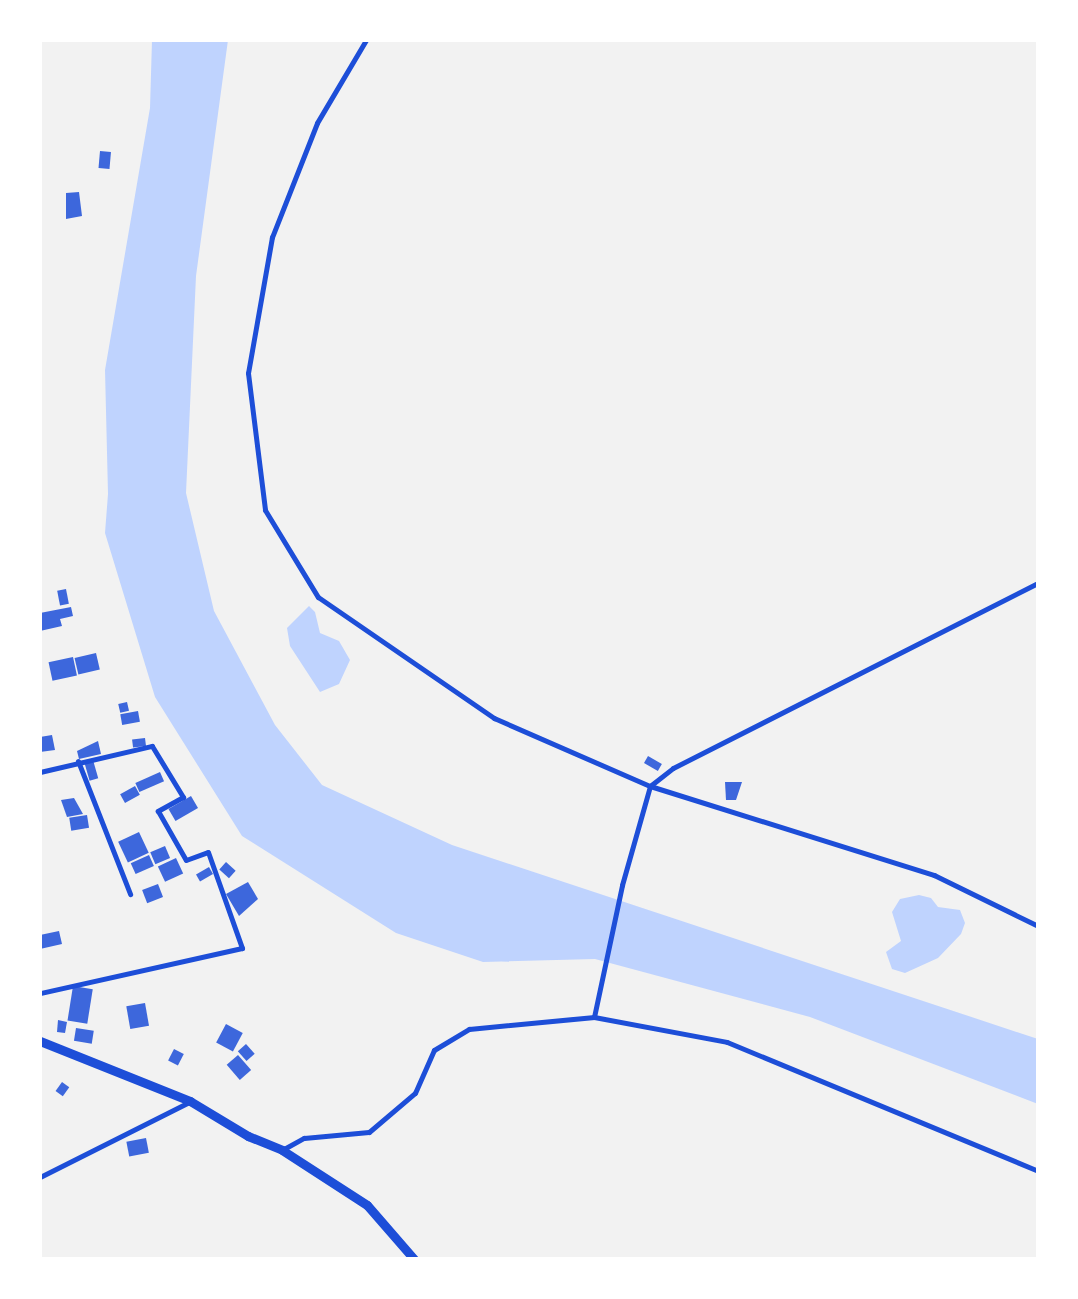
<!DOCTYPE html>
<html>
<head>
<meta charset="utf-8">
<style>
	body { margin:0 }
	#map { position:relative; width:1078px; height:1299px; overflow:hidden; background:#f2f2f2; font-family:"IBM Plex Sans",sans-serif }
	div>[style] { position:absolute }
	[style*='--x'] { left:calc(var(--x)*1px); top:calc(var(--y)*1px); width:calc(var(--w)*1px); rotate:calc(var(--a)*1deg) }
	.water>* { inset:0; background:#bfd3fe }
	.building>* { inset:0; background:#3d67dc; transform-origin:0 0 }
	.minor>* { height:5px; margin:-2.5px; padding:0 2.5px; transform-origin:2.5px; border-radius:2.5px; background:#1d4ed8 }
	.trunk>* { height:9px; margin:-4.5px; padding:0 4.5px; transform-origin:4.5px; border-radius:4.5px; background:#1d4ed8 }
	span { translate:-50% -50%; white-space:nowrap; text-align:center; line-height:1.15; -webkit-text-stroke:8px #fff; paint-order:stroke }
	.frame { position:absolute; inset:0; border:42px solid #fff; pointer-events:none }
</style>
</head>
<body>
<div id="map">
	<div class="water">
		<div style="clip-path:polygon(152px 40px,228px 40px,196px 276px,186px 493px,214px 611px,275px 725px,322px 785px,452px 845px,1038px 1039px,1038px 1104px,810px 1017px,595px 959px,483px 962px,396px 933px,242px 836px,155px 697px,105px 533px,108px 494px,105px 370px,150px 108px)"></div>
		<div style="clip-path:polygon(309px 606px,315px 612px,320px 633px,339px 641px,350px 660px,339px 684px,320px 692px,290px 646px,287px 628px)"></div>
		<div style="clip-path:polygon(919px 895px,931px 898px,938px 907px,960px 910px,965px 923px,961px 934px,938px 958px,905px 973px,892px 969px,886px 952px,901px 941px,892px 912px,900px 899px)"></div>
	</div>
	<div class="building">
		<div style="left:100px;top:151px;width:11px;height:17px;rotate:5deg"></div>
		<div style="clip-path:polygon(79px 192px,82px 216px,66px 219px,66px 193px)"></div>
		<div style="left:66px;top:589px;width:15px;height:9px;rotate:79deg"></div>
		<div style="clip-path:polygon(71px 607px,73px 616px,60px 619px,62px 626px,40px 631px,40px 613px)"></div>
		<div style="left:96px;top:653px;width:17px;height:22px;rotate:77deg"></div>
		<div style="left:73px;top:657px;width:19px;height:25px;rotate:78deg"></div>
		<div style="left:127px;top:702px;width:9px;height:9px;rotate:77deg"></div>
		<div style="left:138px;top:711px;width:11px;height:18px;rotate:80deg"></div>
		<div style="clip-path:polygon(52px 735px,55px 750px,40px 752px,40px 737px)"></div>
		<div style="left:145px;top:738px;width:8px;height:13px;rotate:83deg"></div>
		<div style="clip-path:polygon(98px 741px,101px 754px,79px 759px,77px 751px)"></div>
		<div style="left:648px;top:756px;width:16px;height:8px;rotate:30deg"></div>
		<div style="left:93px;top:760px;width:19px;height:9px;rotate:74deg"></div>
		<div style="left:160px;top:772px;width:10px;height:27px;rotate:66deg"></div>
		<div style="clip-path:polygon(725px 782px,742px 782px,736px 800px,726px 800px)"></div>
		<div style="left:135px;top:786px;width:10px;height:17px;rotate:61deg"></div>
		<div style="left:191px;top:796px;width:14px;height:26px;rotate:60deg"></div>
		<div style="clip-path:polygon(74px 798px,83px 814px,67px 817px,61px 800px)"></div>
		<div style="left:87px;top:815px;width:13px;height:18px;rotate:81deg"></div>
		<div style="left:139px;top:832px;width:23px;height:23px;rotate:65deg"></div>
		<div style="left:165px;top:846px;width:13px;height:16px;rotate:67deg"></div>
		<div style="left:149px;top:855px;width:12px;height:20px;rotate:66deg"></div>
		<div style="left:176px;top:858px;width:17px;height:20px;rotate:65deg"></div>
		<div style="left:226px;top:862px;width:13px;height:10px;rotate:42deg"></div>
		<div style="left:209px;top:867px;width:8px;height:15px;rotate:60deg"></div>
		<div style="clip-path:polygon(248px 882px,258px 899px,239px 916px,226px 894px)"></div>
		<div style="left:158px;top:884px;width:14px;height:17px;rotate:69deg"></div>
		<div style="clip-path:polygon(59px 931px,62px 944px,40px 949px,40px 935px)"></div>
		<div style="left:73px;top:986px;width:20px;height:35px;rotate:9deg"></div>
		<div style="left:145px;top:1003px;width:23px;height:19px;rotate:80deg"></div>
		<div style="clip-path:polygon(58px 1020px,67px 1022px,65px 1033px,57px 1032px)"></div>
		<div style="left:226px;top:1024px;width:19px;height:21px;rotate:28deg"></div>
		<div style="left:76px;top:1028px;width:18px;height:13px;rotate:9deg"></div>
		<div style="left:246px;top:1044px;width:13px;height:11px;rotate:48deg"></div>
		<div style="left:174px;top:1049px;width:11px;height:13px;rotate:27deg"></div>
		<div style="left:238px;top:1055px;width:20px;height:15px;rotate:49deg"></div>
		<div style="left:62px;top:1082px;width:9px;height:11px;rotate:36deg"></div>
		<div style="left:146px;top:1138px;width:15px;height:20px;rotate:79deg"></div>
	</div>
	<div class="minor">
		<div style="--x:366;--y:40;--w:96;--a:120.6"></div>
		<div style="--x:317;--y:123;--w:123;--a:111.5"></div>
		<div style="--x:272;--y:237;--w:138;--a:100"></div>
		<div style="--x:248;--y:373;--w:138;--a:82.9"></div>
		<div style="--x:265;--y:510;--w:102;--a:58.7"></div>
		<div style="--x:318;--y:597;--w:214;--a:34.5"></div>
		<div style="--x:494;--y:718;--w:170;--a:23.6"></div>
		<div style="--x:650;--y:786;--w:298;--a:17.4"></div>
		<div style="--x:934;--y:875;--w:116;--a:26.1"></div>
		<div style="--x:78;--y:761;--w:143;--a:68.6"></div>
		<div style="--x:40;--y:772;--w:115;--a:-13.1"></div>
		<div style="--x:152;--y:746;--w:60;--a:58.7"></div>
		<div style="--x:183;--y:797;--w:29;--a:151"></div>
		<div style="--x:158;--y:811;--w:56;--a:60.3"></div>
		<div style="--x:186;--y:860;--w:23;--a:-20"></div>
		<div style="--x:208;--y:852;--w:102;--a:70.5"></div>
		<div style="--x:242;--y:948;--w:207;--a:167.4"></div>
		<div style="--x:594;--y:1017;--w:135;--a:-78"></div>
		<div style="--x:622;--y:885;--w:103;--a:-74.2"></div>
		<div style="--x:650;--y:786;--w:29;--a:-38"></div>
		<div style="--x:673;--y:768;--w:409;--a:-26.9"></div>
		<div style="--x:282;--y:1150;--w:25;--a:-29"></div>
		<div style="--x:304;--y:1138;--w:65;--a:-5.3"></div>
		<div style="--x:369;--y:1132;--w:60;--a:-40.3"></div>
		<div style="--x:415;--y:1093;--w:47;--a:-66.2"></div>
		<div style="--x:434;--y:1050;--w:41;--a:-31"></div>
		<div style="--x:469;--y:1029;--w:126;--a:-5.5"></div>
		<div style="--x:594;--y:1017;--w:135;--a:10.6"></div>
		<div style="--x:727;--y:1042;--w:337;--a:22.5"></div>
		<div style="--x:40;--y:1177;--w:167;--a:-26.7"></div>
	</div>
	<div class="trunk">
		<div style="--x:40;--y:1041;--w:162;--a:21.8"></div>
		<div style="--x:190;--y:1101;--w:68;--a:31.1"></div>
		<div style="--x:248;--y:1136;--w:37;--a:22"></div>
		<div style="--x:282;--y:1150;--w:101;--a:32.9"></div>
		<div style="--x:367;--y:1205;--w:72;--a:49"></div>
	</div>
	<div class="frame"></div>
</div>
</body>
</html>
